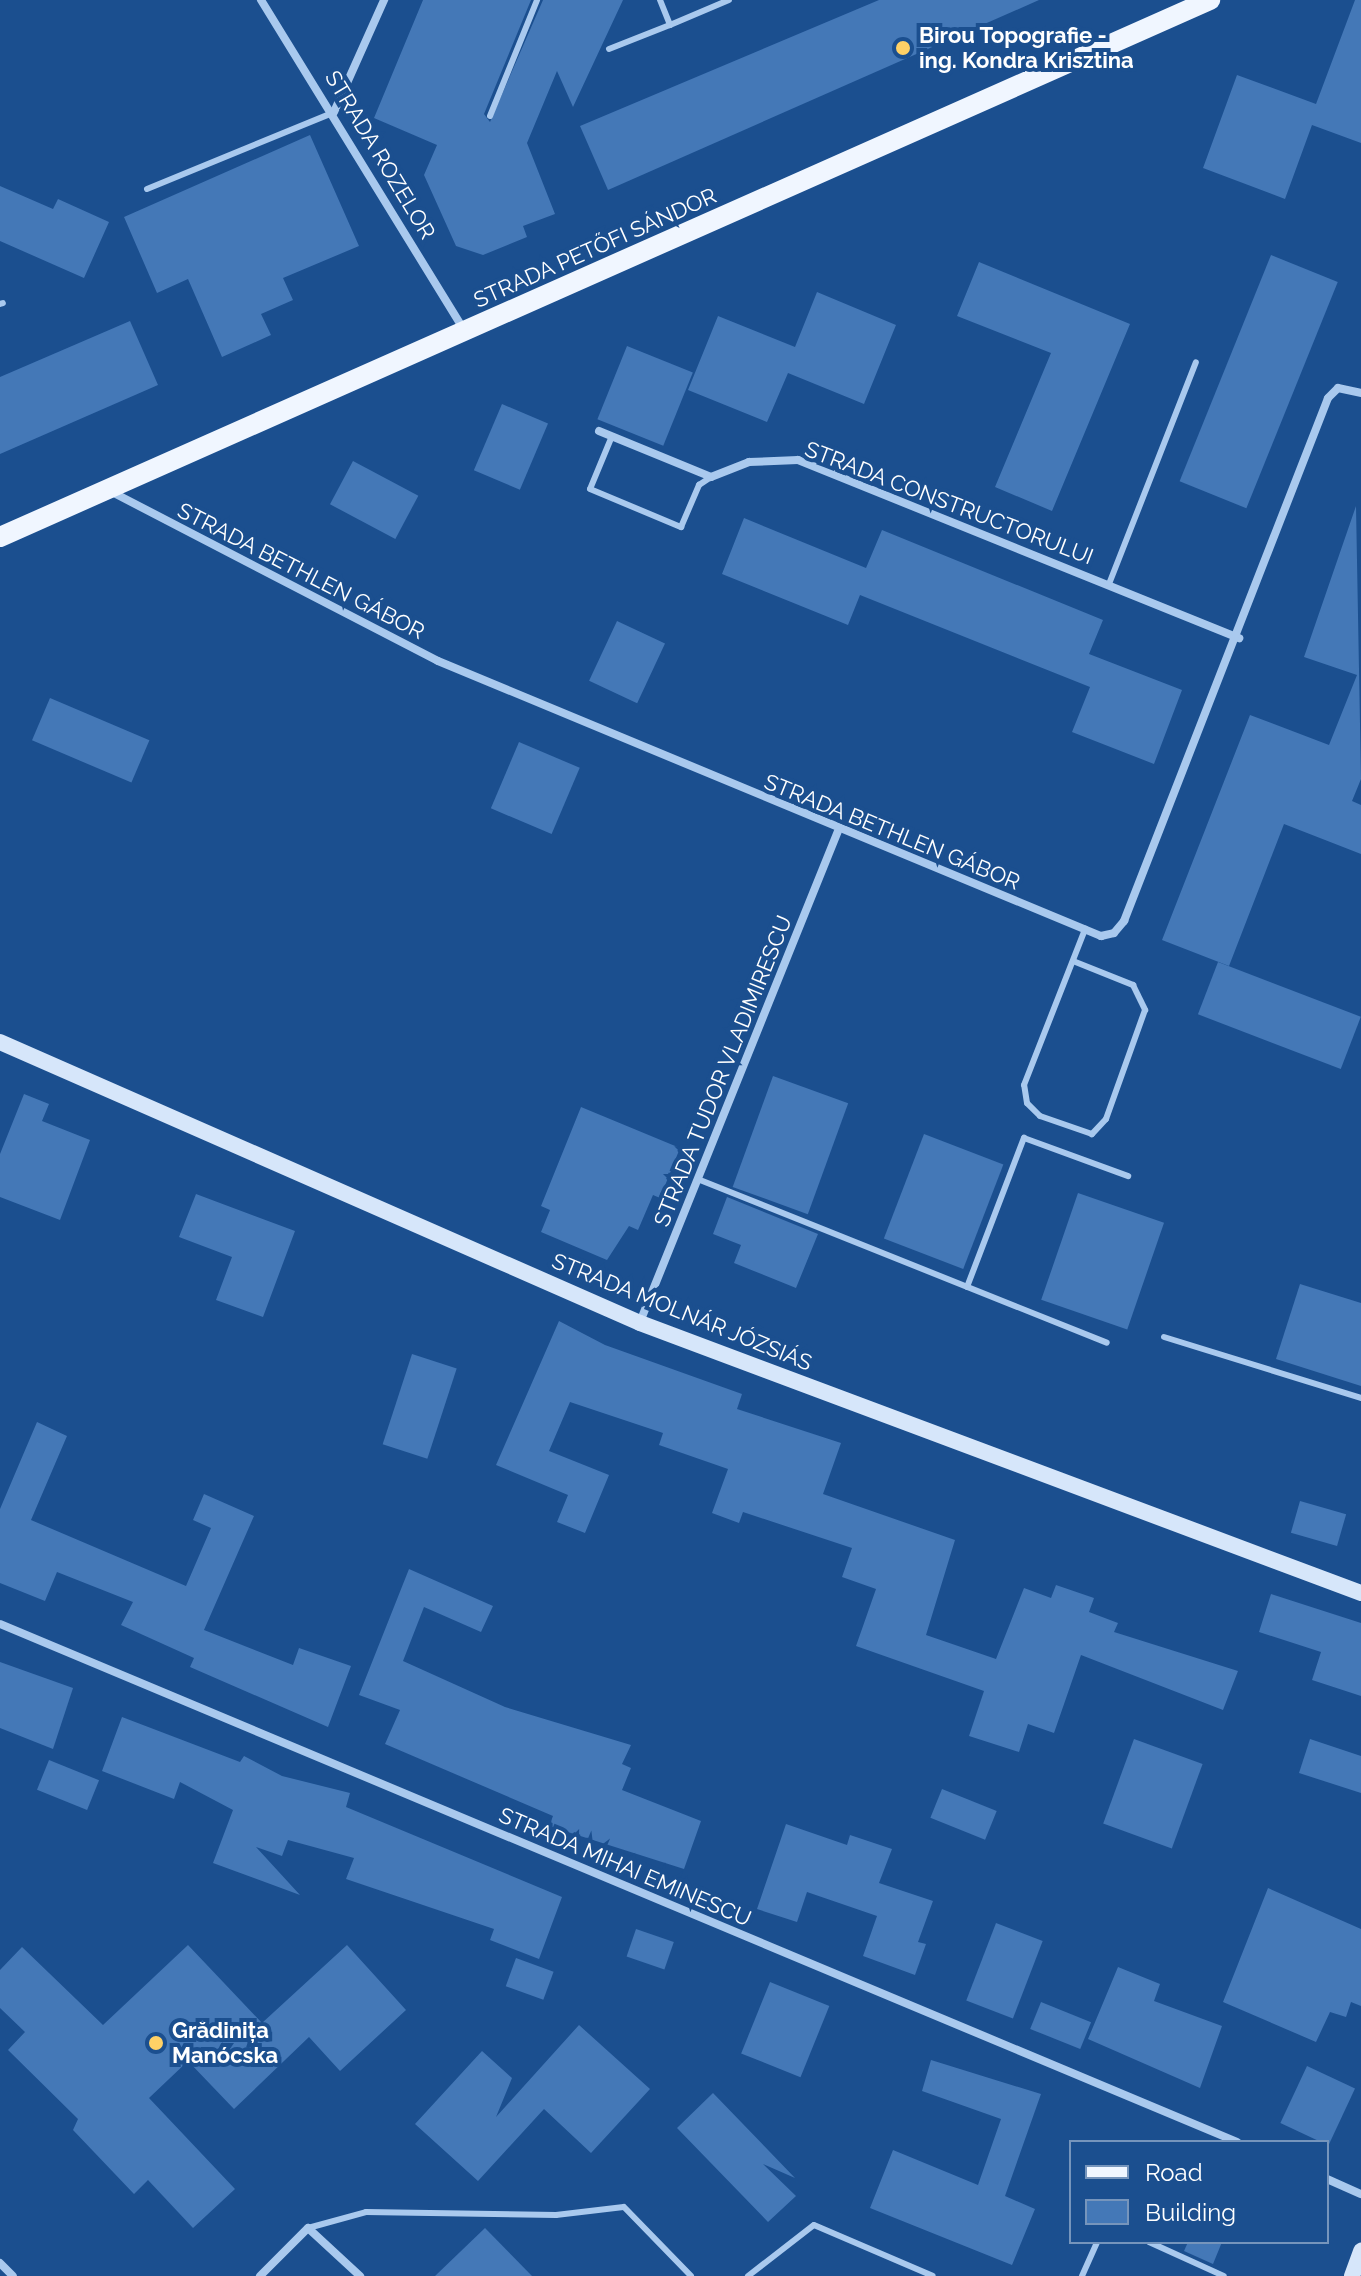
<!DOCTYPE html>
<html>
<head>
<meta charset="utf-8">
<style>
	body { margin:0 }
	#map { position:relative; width:1361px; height:2276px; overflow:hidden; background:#1b4f8f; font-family:Raleway,sans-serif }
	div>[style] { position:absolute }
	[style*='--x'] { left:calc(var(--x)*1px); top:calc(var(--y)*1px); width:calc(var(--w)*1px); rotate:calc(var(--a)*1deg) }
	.building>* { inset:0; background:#4478b7; transform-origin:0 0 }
	.lane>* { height:6px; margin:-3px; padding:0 3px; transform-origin:3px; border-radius:3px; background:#a9c9ee }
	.street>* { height:8px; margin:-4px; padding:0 4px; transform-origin:4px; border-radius:4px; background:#a9c9ee }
	.secondary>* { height:16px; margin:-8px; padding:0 8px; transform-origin:8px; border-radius:8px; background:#d6e6fa }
	.primary>* { height:20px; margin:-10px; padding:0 10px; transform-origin:10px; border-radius:10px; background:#f0f6ff }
	.dots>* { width:22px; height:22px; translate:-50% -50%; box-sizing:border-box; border:4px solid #1b4f8f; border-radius:50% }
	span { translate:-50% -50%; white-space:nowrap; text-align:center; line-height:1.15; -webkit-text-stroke:8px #1b4f8f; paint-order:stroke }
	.poi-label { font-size:22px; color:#fff; font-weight:700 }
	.left { translate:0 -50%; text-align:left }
	.street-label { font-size:22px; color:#fff }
	.legend { position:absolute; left:1069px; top:2140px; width:260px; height:104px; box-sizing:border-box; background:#1b4f8f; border:2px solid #7695bc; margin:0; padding:10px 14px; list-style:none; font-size:24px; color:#fff }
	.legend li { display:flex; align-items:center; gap:16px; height:40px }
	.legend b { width:40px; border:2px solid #7695bc }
</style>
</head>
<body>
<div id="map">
	<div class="building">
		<div style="clip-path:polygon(423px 0,531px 0,484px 114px,490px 122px,543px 0,623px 0,573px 107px,557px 71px,527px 143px,555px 214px,523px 226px,527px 237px,483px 255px,456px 246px,424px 175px,437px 145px,374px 118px)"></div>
		<div style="clip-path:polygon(879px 0,1039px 0,608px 190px,580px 126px)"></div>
		<div style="clip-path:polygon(1355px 0,1361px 0,1361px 143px,1312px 125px,1285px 199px,1203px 168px,1237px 75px,1316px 104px)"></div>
		<div style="clip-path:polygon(310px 135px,359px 246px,283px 278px,293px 300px,261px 314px,271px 335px,222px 357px,188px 279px,157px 293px,124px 217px)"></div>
		<div style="clip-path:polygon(0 186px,53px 209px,58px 199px,109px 222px,84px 278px,0 241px)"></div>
		<div style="left:1271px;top:255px;width:72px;height:244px;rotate:22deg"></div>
		<div style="clip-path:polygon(979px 262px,1130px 324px,1052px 511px,995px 487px,1051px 353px,957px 316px)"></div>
		<div style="clip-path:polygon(817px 292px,896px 325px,864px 404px,788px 373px,767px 422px,688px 390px,718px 316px,795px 347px)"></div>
		<div style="clip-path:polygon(130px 321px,158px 385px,0 454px,0 377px)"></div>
		<div style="left:627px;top:346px;width:71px;height:79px;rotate:22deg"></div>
		<div style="left:502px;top:404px;width:50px;height:72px;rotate:23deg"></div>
		<div style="left:353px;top:461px;width:74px;height:49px;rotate:28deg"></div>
		<div style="clip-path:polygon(1356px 506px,1361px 779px,1352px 801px,1361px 805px,1361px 854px,1284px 824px,1229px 966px,1162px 940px,1250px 715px,1329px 745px,1357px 675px,1304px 657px)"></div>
		<div style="clip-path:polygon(744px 518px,866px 568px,882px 530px,1103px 620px,1089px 654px,1182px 690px,1154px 764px,1072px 732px,1090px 687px,860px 595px,848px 625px,722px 574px)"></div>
		<div style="left:617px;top:621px;width:53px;height:66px;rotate:25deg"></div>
		<div style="left:50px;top:698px;width:108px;height:46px;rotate:23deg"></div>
		<div style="left:519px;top:742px;width:66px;height:72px;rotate:23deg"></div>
		<div style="left:1218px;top:962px;width:153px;height:56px;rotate:21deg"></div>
		<div style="left:773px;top:1076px;width:80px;height:118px;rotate:20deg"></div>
		<div style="clip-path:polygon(24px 1094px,49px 1104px,42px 1121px,90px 1140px,60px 1220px,0 1197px,0 1154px)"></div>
		<div style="clip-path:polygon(581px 1107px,680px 1148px,660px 1198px,653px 1195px,638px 1230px,629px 1226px,607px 1260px,541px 1232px,550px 1210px,541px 1206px)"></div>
		<div style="left:924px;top:1134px;width:85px;height:112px;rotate:21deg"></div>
		<div style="left:1078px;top:1193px;width:91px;height:113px;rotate:19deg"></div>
		<div style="clip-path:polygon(196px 1194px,295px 1231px,263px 1317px,216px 1300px,232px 1257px,179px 1237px)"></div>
		<div style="clip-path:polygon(727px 1197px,818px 1234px,796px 1288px,734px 1263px,741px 1245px,713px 1234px)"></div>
		<div style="clip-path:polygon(1300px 1284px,1361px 1303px,1361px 1386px,1276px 1359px)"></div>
		<div style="clip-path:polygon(559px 1321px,605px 1345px,742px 1394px,737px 1409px,841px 1443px,823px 1494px,955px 1540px,926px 1635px,996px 1659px,1024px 1588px,1051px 1598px,1056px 1585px,1094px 1598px,1089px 1612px,1118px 1623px,1114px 1632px,1238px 1671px,1223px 1710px,1081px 1655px,1054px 1733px,1028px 1724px,1019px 1752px,969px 1736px,984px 1691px,856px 1646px,876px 1589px,842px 1577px,852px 1548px,743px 1512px,739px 1523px,712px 1513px,728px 1469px,659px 1445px,663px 1433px,570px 1402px,549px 1451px,609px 1475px,585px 1533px,557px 1522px,568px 1495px,496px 1465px)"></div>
		<div style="left:412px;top:1354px;width:47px;height:95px;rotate:18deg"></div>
		<div style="clip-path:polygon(37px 1422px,67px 1436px,31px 1520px,186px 1586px,211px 1528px,193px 1520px,204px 1494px,254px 1516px,204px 1630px,293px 1665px,299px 1648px,351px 1666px,328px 1727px,190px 1667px,194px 1658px,121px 1625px,133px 1602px,57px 1572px,45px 1601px,0 1583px,0 1509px)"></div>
		<div style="left:1300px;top:1501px;width:48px;height:33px;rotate:16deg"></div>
		<div style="clip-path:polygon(409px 1569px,493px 1606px,481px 1632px,424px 1607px,403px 1661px,505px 1707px,631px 1745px,622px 1764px,631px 1768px,622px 1790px,701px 1821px,684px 1869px,549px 1826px,553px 1816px,385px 1744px,400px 1710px,359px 1695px)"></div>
		<div style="clip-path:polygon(1271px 1594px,1361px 1623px,1361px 1696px,1312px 1680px,1321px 1652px,1259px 1632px)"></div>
		<div style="clip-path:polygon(0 1662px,73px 1688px,53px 1749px,0 1728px)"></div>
		<div style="clip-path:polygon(122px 1717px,240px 1762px,244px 1756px,282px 1776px,350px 1793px,346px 1807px,562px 1897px,539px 1959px,490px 1940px,494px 1929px,346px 1879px,354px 1858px,288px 1840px,282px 1856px,256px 1847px,300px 1895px,213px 1863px,233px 1810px,180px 1782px,174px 1799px,102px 1771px)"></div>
		<div style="left:1134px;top:1739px;width:73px;height:90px;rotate:20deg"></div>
		<div style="clip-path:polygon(1310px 1739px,1361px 1756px,1361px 1793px,1299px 1773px)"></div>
		<div style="left:49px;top:1760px;width:54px;height:32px;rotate:22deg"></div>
		<div style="left:942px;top:1789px;width:59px;height:31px;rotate:22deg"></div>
		<div style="clip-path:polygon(786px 1824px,847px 1845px,850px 1835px,892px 1849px,879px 1883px,933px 1901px,918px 1942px,926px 1944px,915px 1975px,863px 1956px,877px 1916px,807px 1892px,797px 1922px,757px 1909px)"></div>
		<div style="clip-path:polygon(1268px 1888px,1361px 1929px,1361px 2006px,1351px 2002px,1346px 2017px,1330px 2012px,1316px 2042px,1223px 2002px)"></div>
		<div style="left:996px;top:1923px;width:50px;height:83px;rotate:21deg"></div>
		<div style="left:636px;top:1929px;width:40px;height:29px;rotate:19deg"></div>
		<div style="clip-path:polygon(188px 1945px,262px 2023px,347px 1945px,406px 2010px,340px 2071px,309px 2037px,234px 2109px,188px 2061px,149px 2098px,235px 2189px,193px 2228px,148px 2180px,134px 2194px,73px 2130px,78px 2119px,8px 2050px,25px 2032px,0 2008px,0 1970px,22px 1947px,103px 2025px)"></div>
		<div style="left:516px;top:1958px;width:40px;height:30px;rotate:20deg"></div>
		<div style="clip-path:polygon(1118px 1967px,1160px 1984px,1154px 2001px,1222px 2026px,1200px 2088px,1088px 2039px)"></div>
		<div style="left:770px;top:1982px;width:64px;height:77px;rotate:22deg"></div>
		<div style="left:1041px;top:2002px;width:54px;height:29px;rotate:22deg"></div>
		<div style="clip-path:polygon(579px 2025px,650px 2089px,591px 2153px,544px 2109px,478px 2181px,415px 2124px,482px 2051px,512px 2078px,496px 2117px)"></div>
		<div style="clip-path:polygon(931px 2060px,1041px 2094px,1005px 2196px,1035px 2209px,1012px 2265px,870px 2208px,893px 2150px,978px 2185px,1001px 2119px,922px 2091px)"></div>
		<div style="left:1307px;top:2066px;width:53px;height:63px;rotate:25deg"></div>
		<div style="clip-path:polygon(713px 2093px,795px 2178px,763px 2164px,796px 2196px,768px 2222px,677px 2128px)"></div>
		<div style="clip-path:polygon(485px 2228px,532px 2276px,435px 2276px)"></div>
		<div style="clip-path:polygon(1188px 2242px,1222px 2242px,1213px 2264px,1184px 2251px)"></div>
	</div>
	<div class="lane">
		<div style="--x:660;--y:0;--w:27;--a:68"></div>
		<div style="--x:670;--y:25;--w:64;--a:-23"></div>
		<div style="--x:609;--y:49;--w:66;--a:-21.5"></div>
		<div style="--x:490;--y:116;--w:125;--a:-67.9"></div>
		<div style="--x:147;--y:189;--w:200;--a:-22.3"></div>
		<div style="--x:0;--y:304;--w:3;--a:-18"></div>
		<div style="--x:612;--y:436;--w:57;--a:112.5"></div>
		<div style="--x:590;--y:489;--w:99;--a:22.7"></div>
		<div style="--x:681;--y:527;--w:46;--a:-66.8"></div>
		<div style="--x:699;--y:485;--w:14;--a:-34"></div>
		<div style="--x:1109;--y:584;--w:238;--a:-68.6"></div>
		<div style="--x:1073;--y:961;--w:65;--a:21.8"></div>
		<div style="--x:1133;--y:985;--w:28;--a:64"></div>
		<div style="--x:1145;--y:1010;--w:116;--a:109.7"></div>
		<div style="--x:1106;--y:1119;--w:21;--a:133"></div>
		<div style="--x:1092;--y:1134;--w:55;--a:-160.9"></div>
		<div style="--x:1040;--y:1116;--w:18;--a:-135"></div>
		<div style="--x:1027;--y:1103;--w:18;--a:-99"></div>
		<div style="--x:1024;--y:1085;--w:168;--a:-68.6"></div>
		<div style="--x:700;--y:1180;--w:438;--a:21.8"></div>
		<div style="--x:967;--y:1287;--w:160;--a:-69.1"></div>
		<div style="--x:1024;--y:1138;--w:111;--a:20.1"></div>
		<div style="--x:1164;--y:1337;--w:206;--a:17.2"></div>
		<div style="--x:308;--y:2228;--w:60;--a:-15.4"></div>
		<div style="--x:366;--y:2212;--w:190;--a:0.9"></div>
		<div style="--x:556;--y:2215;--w:68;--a:-6.7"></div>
		<div style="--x:624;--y:2207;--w:96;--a:45.8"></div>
		<div style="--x:1149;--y:2242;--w:82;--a:24.4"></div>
		<div style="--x:748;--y:2276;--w:83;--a:-37.7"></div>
		<div style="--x:814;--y:2225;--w:129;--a:23.2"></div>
		<div style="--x:1082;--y:2276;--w:37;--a:-66"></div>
	</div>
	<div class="street">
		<div style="--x:261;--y:0;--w:387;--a:58.4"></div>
		<div style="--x:334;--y:112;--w:123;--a:-65.9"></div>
		<div style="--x:599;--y:431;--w:121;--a:22.3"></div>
		<div style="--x:711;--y:477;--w:41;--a:-21.5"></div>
		<div style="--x:749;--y:462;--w:49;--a:-2.3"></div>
		<div style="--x:798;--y:460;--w:476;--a:22"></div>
		<div style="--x:110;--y:491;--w:369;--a:27.4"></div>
		<div style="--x:438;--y:661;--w:718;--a:22.53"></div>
		<div style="--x:1101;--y:936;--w:13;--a:-13"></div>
		<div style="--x:1114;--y:933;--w:16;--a:-50"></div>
		<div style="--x:1124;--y:921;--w:561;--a:-68.69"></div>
		<div style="--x:1328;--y:398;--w:14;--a:-45"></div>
		<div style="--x:1338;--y:388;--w:24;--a:12"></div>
		<div style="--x:640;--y:1322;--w:529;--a:-68.04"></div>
		<div style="--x:0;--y:1624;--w:1341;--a:22.72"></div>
		<div style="--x:1327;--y:2179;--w:37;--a:24"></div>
		<div style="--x:0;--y:2263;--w:18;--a:45"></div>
		<div style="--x:260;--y:2276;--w:68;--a:-45"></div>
		<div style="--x:308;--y:2228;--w:71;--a:42.7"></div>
	</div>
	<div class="secondary">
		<div style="--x:0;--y:1042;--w:699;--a:23.7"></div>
		<div style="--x:640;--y:1323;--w:770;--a:20.53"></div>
		<div style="--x:1352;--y:2276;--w:27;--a:-70"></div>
	</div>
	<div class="primary">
		<div style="--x:0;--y:537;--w:1324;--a:-23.93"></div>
	</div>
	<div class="dots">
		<div style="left:903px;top:48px;background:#ffd166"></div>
		<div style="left:156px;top:2043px;background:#ffd166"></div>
	</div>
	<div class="poi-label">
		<span class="left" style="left:919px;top:48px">Birou Topografie -<br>ing. Kondra Krisztina</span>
		<span class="left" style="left:172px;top:2043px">Grădinița<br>Manócska</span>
	</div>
	<div class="street-label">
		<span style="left:380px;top:155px;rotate:59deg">STRADA ROZELOR</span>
		<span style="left:595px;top:248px;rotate:-24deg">STRADA PETŐFI SÁNDOR</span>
		<span style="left:949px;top:503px;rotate:21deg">STRADA CONSTRUCTORULUI</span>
		<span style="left:301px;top:571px;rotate:27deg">STRADA BETHLEN GÁBOR</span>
		<span style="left:892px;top:832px;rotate:22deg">STRADA BETHLEN GÁBOR</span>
		<span style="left:723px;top:1071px;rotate:-68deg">STRADA TUDOR VLADIMIRESCU</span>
		<span style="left:682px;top:1312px;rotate:22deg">STRADA MOLNÁR JÓZSIÁS</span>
		<span style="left:625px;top:1867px;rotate:23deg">STRADA MIHAI EMINESCU</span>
	</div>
	<ul class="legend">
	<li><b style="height:10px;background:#f0f6ff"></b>Road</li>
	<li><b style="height:22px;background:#4478b7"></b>Building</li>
	</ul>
</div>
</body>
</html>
